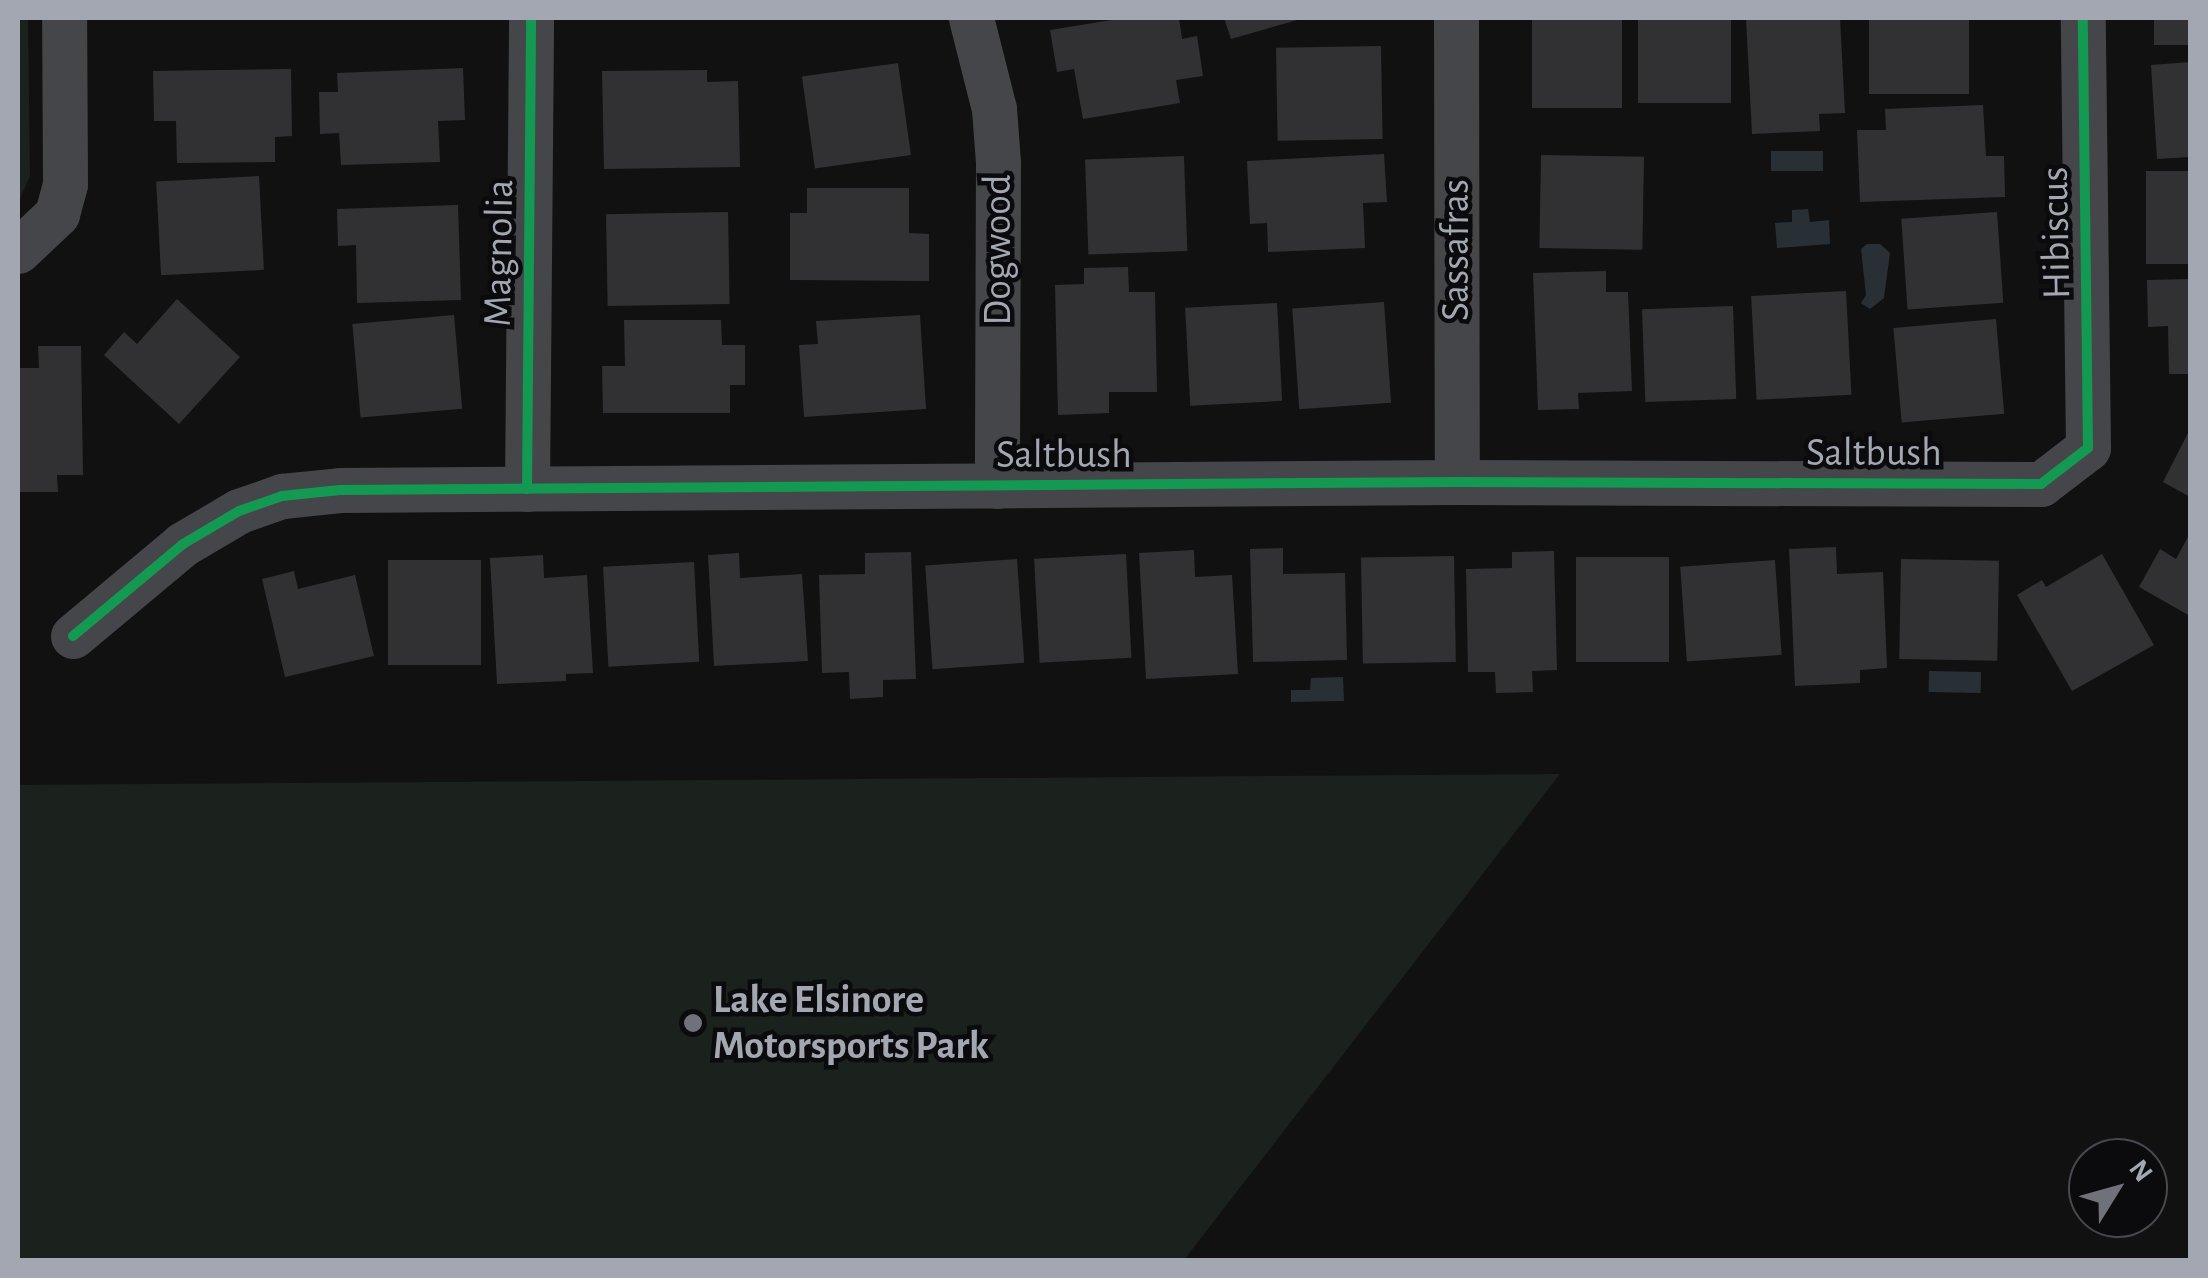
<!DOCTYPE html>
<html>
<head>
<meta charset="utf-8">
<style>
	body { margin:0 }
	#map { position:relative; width:2208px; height:1278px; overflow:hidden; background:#111; font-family:"Alegreya Sans",sans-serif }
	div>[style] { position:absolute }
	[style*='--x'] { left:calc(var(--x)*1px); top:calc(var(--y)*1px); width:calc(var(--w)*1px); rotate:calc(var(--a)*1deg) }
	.green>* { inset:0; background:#1b211c }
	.water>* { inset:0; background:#283036; transform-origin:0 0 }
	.building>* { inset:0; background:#313133; transform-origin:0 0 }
	.minor>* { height:45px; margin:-22.5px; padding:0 22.5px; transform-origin:22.5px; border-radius:22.5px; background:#454649 }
	.cycleway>* { height:10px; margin:-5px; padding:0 5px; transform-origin:5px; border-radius:5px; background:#139951 }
	.dots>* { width:28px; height:28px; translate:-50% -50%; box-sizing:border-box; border:5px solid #0b0b0d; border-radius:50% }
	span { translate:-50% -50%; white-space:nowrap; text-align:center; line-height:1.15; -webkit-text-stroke:9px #0b0b0d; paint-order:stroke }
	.street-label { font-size:40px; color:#a2a7b2 }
	.poi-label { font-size:40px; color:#a2a7b2; font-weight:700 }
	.left { translate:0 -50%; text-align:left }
	.frame { position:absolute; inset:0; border:20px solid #a2a7b2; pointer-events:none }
	.north { position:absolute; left:2068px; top:1138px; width:100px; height:100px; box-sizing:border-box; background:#0b0b0d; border:2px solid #47494f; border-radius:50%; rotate:53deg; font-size:28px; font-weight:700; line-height:40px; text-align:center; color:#a2a7b2 }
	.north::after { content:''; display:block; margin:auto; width:35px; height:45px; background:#6f727a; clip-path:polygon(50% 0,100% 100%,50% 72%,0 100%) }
</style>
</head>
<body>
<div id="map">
	<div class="green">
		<div style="clip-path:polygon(18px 18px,28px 18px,30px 176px,18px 203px)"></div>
		<div style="clip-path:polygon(1560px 774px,1184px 1260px,18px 1260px,18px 785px)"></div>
	</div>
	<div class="water">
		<div style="left:1823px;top:151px;width:20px;height:52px;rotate:90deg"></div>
		<div style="clip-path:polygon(1808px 209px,1810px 222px,1829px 220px,1830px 244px,1777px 248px,1775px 223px,1792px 222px,1792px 210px)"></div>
		<div style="clip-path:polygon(1867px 244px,1880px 244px,1890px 253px,1884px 298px,1870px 309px,1861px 303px,1866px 295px,1861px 249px)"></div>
		<div style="left:1929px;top:671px;width:52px;height:21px;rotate:1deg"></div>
		<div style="clip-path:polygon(1343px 677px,1344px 701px,1291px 702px,1291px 690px,1310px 690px,1311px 678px)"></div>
	</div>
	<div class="building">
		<div style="clip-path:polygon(1124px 18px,1179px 18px,1182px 39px,1197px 36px,1203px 76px,1176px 80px,1180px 103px,1083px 119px,1074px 69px,1057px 72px,1050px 30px)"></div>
		<div style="clip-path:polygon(1224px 18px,1301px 18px,1301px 19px,1231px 39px)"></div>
		<div style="left:1532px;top:18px;width:90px;height:90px"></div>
		<div style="left:1638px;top:18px;width:93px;height:85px"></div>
		<div style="clip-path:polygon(1746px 18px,1840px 18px,1845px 113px,1819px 114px,1820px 131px,1752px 134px)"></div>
		<div style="left:1869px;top:18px;width:100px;height:76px"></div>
		<div style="left:2154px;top:18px;width:36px;height:27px"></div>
		<div style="left:1381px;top:46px;width:93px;height:105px;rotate:89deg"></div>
		<div style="clip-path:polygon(2190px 62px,2190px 157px,2157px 159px,2151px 65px)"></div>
		<div style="left:898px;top:63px;width:93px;height:97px;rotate:82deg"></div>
		<div style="clip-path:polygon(463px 68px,465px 120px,438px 121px,440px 162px,341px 165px,339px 133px,320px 134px,319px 92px,338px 92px,337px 73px)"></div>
		<div style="clip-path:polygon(291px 69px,292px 136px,275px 137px,275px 162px,177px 163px,176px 121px,154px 121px,153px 71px)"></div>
		<div style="clip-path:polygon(707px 70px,707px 82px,738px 81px,740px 167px,604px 169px,602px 71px)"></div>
		<div style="clip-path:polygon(1983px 105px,1986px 156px,2004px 156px,2005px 197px,1860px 202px,1857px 130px,1886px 130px,1885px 109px)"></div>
		<div style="clip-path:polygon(1384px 154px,1387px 202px,1363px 203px,1365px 248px,1268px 252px,1267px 223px,1250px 224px,1247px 161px)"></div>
		<div style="left:1541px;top:155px;width:103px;height:93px;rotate:1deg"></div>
		<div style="left:1184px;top:156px;width:95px;height:99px;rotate:88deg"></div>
		<div style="left:2190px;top:171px;width:93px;height:44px;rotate:90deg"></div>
		<div style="left:259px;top:176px;width:94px;height:103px;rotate:87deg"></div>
		<div style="clip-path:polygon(807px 188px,909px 188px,909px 233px,929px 234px,929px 281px,790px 280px,790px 213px,807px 213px)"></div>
		<div style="clip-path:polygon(458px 205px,461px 300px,357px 303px,356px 245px,338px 246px,337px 209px)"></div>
		<div style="left:728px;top:212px;width:92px;height:122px;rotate:89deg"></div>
		<div style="left:1997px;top:212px;width:91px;height:96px;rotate:86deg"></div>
		<div style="clip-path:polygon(1128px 267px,1129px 292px,1155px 292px,1157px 392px,1109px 392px,1109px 413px,1058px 415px,1055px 285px,1084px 284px,1084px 268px)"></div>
		<div style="clip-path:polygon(1606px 271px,1606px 292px,1628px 292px,1632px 391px,1578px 393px,1579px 409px,1538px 410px,1533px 273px)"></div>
		<div style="clip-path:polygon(2190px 279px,2190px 374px,2169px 374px,2168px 326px,2148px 327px,2147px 280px)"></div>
		<div style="left:1846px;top:291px;width:104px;height:95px;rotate:87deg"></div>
		<div style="clip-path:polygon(177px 299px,240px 357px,179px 424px,104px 355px,124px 332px,137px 344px)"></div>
		<div style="left:1384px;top:302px;width:101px;height:92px;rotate:86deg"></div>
		<div style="left:1277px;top:303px;width:98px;height:92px;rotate:87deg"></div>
		<div style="left:1733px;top:306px;width:93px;height:91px;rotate:88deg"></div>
		<div style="left:454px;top:315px;width:94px;height:102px;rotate:85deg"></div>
		<div style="clip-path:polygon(920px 315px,926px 409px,804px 417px,799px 345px,818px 344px,816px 321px)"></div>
		<div style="left:1996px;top:319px;width:95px;height:103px;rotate:85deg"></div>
		<div style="clip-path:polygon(624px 320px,721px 320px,722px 345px,745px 345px,745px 385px,730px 385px,730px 413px,603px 413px,602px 366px,625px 366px)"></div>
		<div style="clip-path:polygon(38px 346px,81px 346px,83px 475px,57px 475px,58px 492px,18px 492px,18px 368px,39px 368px)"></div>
		<div style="clip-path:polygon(2190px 429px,2190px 497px,2163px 482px)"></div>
		<div style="clip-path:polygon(2190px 533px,2190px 616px,2139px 587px,2160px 549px,2176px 559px)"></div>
		<div style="clip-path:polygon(1836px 547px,1837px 574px,1883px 572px,1887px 668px,1860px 670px,1860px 683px,1795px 686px,1789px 549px)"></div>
		<div style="clip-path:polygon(1283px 548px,1283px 574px,1345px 573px,1347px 660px,1253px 662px,1250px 549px)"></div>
		<div style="clip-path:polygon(1194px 550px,1195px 577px,1232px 575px,1238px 674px,1146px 679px,1139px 553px)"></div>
		<div style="clip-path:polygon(1554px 551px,1557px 670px,1532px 671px,1533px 692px,1496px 693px,1495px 672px,1468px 672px,1466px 569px,1512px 568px,1512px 552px)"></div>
		<div style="clip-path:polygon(911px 552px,916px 679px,883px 680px,883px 697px,850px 699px,849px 672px,822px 673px,819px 575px,865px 574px,865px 553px)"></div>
		<div style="clip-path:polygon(739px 553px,740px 578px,802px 574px,808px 661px,714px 666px,708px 555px)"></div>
		<div style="left:1126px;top:554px;width:104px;height:92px;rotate:87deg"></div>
		<div style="clip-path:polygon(2102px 554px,2154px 645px,2072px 691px,2017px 595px,2042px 580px,2046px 587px)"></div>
		<div style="clip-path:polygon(543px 555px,544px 578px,587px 575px,593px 673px,566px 674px,566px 681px,497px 684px,490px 558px)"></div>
		<div style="left:1454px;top:556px;width:106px;height:93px;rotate:89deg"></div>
		<div style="left:1576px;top:557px;width:93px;height:105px"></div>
		<div style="left:1017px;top:559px;width:104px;height:92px;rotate:86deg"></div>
		<div style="left:1901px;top:559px;width:98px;height:100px;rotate:1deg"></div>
		<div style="left:388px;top:560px;width:93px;height:105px"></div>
		<div style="left:1775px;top:560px;width:95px;height:95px;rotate:86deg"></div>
		<div style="left:694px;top:562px;width:100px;height:91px;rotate:87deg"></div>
		<div style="clip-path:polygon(294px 571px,298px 589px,355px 575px,374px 656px,285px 677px,262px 579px)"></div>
	</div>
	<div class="minor">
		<div style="--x:971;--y:18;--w:94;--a:75.8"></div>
		<div style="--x:994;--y:109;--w:53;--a:85.7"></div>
		<div style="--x:998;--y:162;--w:324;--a:90.2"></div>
		<div style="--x:1456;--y:18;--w:464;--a:89.9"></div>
		<div style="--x:18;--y:251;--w:54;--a:-43.5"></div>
		<div style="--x:57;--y:214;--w:31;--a:-75"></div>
		<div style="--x:65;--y:184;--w:166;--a:-90.3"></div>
		<div style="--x:527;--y:489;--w:471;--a:-89.5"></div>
		<div style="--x:73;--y:636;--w:143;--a:-39.9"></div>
		<div style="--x:183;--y:544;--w:65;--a:-30.5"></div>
		<div style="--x:239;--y:511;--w:46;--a:-19.2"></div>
		<div style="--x:282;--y:496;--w:58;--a:-5.9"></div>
		<div style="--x:340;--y:490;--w:1117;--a:-0.41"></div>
		<div style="--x:1457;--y:482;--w:584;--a:0.2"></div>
		<div style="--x:2041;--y:484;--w:59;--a:-37.5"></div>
		<div style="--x:2088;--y:448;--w:430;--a:-90.7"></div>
	</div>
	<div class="cycleway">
		<div style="--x:527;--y:489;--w:471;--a:-89.5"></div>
		<div style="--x:73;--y:636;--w:143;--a:-39.9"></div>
		<div style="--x:183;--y:544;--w:65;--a:-30.5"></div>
		<div style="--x:239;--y:511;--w:46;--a:-19.2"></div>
		<div style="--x:282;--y:496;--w:58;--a:-5.9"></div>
		<div style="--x:340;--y:490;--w:1117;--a:-0.41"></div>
		<div style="--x:1457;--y:482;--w:584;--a:0.2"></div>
		<div style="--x:2041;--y:484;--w:59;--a:-37.5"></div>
		<div style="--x:2088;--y:448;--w:430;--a:-90.7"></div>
	</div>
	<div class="dots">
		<div style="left:693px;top:1023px;background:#6f727a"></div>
	</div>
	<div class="street-label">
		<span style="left:2056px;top:233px;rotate:-91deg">Hibiscus</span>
		<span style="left:998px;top:250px;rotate:-90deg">Dogwood</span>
		<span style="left:1456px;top:250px;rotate:-90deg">Sassafras</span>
		<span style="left:499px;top:253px;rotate:-89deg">Magnolia</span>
		<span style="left:1874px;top:453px">Saltbush</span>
		<span style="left:1064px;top:455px">Saltbush</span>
	</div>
	<div class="poi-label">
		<span class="left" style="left:713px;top:1023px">Lake Elsinore<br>Motorsports Park</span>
	</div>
	<div class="frame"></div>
	<div class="north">N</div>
</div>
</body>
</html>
